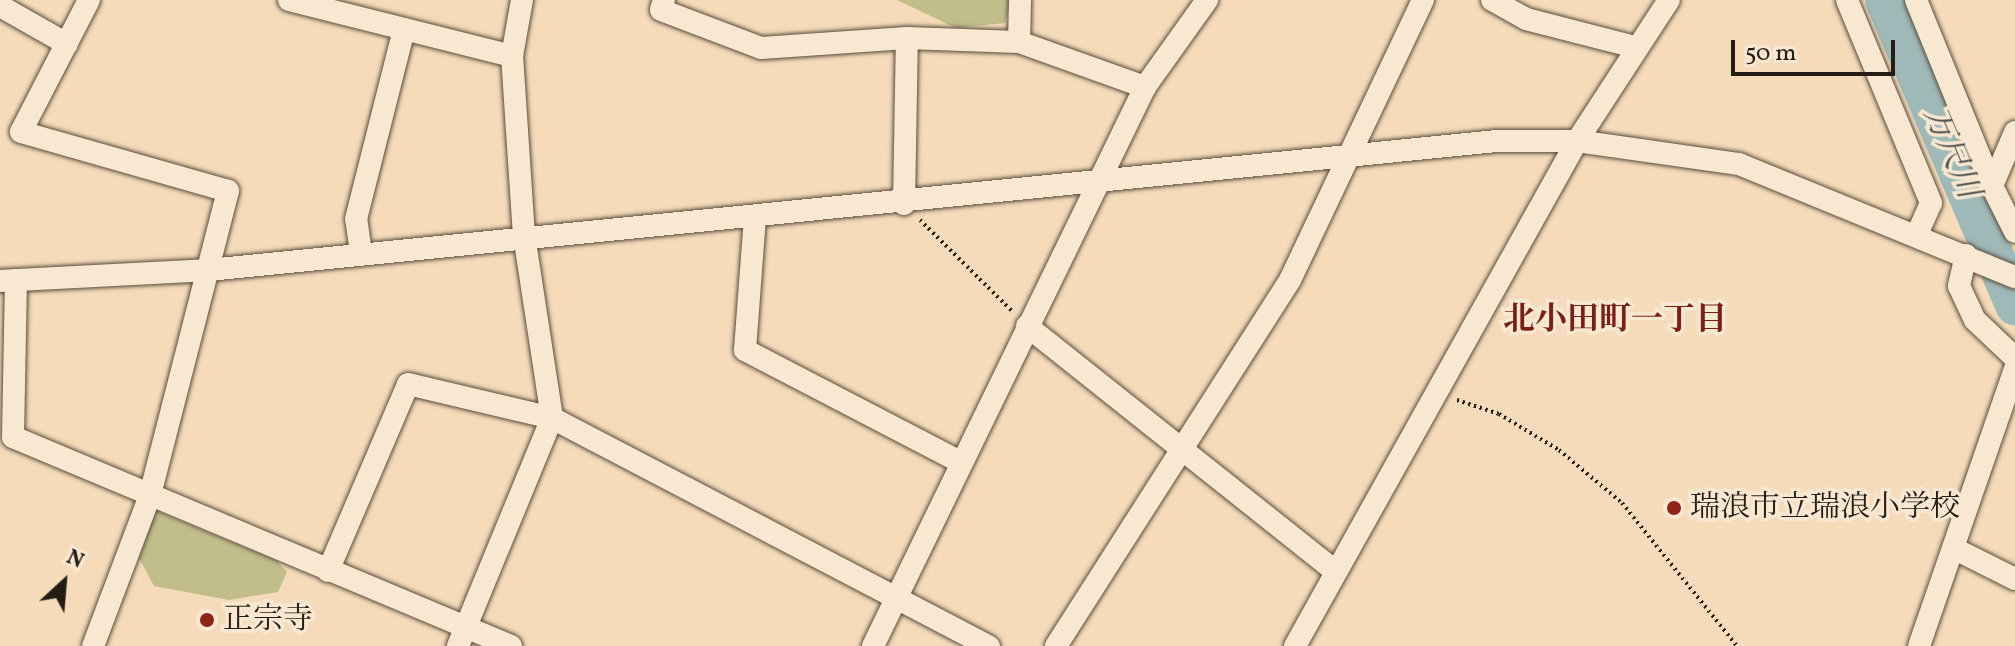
<!DOCTYPE html>
<html>
<head>
<meta charset="utf-8">
<style>
	body { margin:0 }
	#map { position:relative; width:2015px; height:646px; overflow:hidden; background:#f5dbb9; font-family:Vollkorn,"Noto Serif JP",serif }
	div>[style] { position:absolute }
	[style*='--x'] { left:calc(var(--x)*1px); top:calc(var(--y)*1px); width:calc(var(--w)*1px); rotate:calc(var(--a)*1deg) }
	.green>* { inset:0; background:#c1be8b }
	.river>* { height:40px; margin:-20px; padding:0 20px; transform-origin:20px; border-radius:20px; background:#9eb9b7 }
	.path>* { height:4px; margin-top:-2px; transform-origin:0; background:repeating-linear-gradient(90deg,#251c13 0 2px,transparent 0 6px) }
	.roads { filter:drop-shadow(0 0 2px #594c3c) drop-shadow(0 0 2px #594c3c) }
	.minor>* { height:22px; margin:-11px; padding:0 11px; transform-origin:11px; border-radius:11px; background:#f8e8d2 }
	.dots>* { width:22px; height:22px; translate:-50% -50%; box-sizing:border-box; border:4px solid #f8e8d2; border-radius:50% }
	span { translate:-50% -50%; white-space:nowrap; text-align:center; line-height:1.15; -webkit-text-stroke:7px #f8e8d2; paint-order:stroke }
	.poi-label { font-size:30px; color:#251c13 }
	.left { translate:0 -50%; text-align:left }
	.water-label { font-size:32px; color:#4f534c; font-style:italic }
	.neighbourhood-label { font-size:32px; color:#7a1f14; font-weight:700 }
	.north { position:absolute; left:24px; top:542px; width:80px; height:80px; -webkit-text-stroke:6px #f8e8d2; paint-order:stroke; rotate:26deg; font-size:22px; font-weight:700; line-height:32px; text-align:center; color:#251c13 }
	.north::after { content:''; display:block; margin:auto; width:28px; height:36px; background:#251c13; clip-path:polygon(50% 0,100% 100%,50% 72%,0 100%) }
	.scale { position:absolute; left:1731px; top:40px; width:164px; height:36px; box-sizing:border-box; border:4px solid #251c13; border-top:0; padding-left:10px; font-size:24px; line-height:28px; white-space:nowrap; color:#251c13; -webkit-text-stroke:6px #f8e8d2; paint-order:stroke }
</style>
</head>
<body>
<div id="map">
	<div class="green">
		<div style="clip-path:polygon(897px 0,1011px 0,1005px 23px,956px 28px)"></div>
		<div style="clip-path:polygon(154px 510px,277px 561px,287px 572px,278px 592px,229px 600px,154px 586px,139px 558px)"></div>
	</div>
	<div class="river">
		<div style="--x:1885;--y:0;--w:332;--a:66.9"></div>
	</div>
	<div class="path">
		<div style="--x:920;--y:220;--w:131;--a:44.7"></div>
		<div style="--x:1457;--y:400;--w:44;--a:18.4"></div>
		<div style="--x:1499;--y:414;--w:70;--a:31"></div>
		<div style="--x:1559;--y:450;--w:82;--a:40.1"></div>
		<div style="--x:1622;--y:503;--w:184;--a:51.2"></div>
	</div>
	<div class="roads">
		<div class="minor">
			<div style="--x:89;--y:0;--w:148;--a:117.3"></div>
			<div style="--x:21;--y:132;--w:215;--a:15.9"></div>
			<div style="--x:228;--y:191;--w:317;--a:104.4"></div>
			<div style="--x:149;--y:498;--w:158;--a:110.7"></div>
			<div style="--x:289;--y:0;--w:230;--a:14.1"></div>
			<div style="--x:664;--y:0;--w:10;--a:107"></div>
			<div style="--x:661;--y:10;--w:107;--a:20.8"></div>
			<div style="--x:761;--y:48;--w:146;--a:-3.9"></div>
			<div style="--x:907;--y:38;--w:112;--a:2"></div>
			<div style="--x:1019;--y:42;--w:134;--a:19.7"></div>
			<div style="--x:1492;--y:0;--w:39;--a:29"></div>
			<div style="--x:1526;--y:19;--w:113;--a:14.4"></div>
			<div style="--x:1847;--y:0;--w:220;--a:67.5"></div>
			<div style="--x:1931;--y:203;--w:34;--a:114"></div>
			<div style="--x:1916;--y:0;--w:201;--a:67.8"></div>
			<div style="--x:0;--y:6;--w:77;--a:29.6"></div>
			<div style="--x:1019;--y:42;--w:42;--a:-88.6"></div>
			<div style="--x:2015;--y:132;--w:59;--a:113.1"></div>
			<div style="--x:1992;--y:186;--w:51;--a:63.4"></div>
			<div style="--x:904;--y:204;--w:166;--a:-89"></div>
			<div style="--x:755;--y:217;--w:133;--a:94.3"></div>
			<div style="--x:745;--y:350;--w:242;--a:27.5"></div>
			<div style="--x:361;--y:253;--w:34;--a:-98"></div>
			<div style="--x:356;--y:219;--w:196;--a:-75.8"></div>
			<div style="--x:1966;--y:255;--w:32;--a:103"></div>
			<div style="--x:1959;--y:286;--w:38;--a:65"></div>
			<div style="--x:1975;--y:320;--w:55;--a:43.5"></div>
			<div style="--x:16;--y:280;--w:157;--a:91.1"></div>
			<div style="--x:13;--y:437;--w:540;--a:22.77"></div>
			<div style="--x:0;--y:281;--w:209;--a:-3"></div>
			<div style="--x:209;--y:270;--w:1293;--a:-5.72"></div>
			<div style="--x:1496;--y:141;--w:81;--a:0"></div>
			<div style="--x:1577;--y:141;--w:164;--a:8.1"></div>
			<div style="--x:1739;--y:164;--w:298;--a:22.3"></div>
			<div style="--x:1027;--y:326;--w:394;--a:38.5"></div>
			<div style="--x:1953;--y:548;--w:69;--a:26.6"></div>
			<div style="--x:328;--y:571;--w:203;--a:-66.8"></div>
			<div style="--x:408;--y:384;--w:148;--a:13.3"></div>
			<div style="--x:552;--y:418;--w:493;--a:27.6"></div>
			<div style="--x:458;--y:646;--w:247;--a:-67.6"></div>
			<div style="--x:552;--y:418;--w:184;--a:-98.7"></div>
			<div style="--x:524;--y:236;--w:180;--a:-93.8"></div>
			<div style="--x:512;--y:56;--w:57;--a:-79.9"></div>
			<div style="--x:873;--y:646;--w:622;--a:-64.05"></div>
			<div style="--x:1145;--y:87;--w:107;--a:-54.5"></div>
			<div style="--x:1056;--y:646;--w:434;--a:-57.4"></div>
			<div style="--x:1290;--y:280;--w:310;--a:-64.6"></div>
			<div style="--x:1295;--y:646;--w:578;--a:-60.82"></div>
			<div style="--x:1577;--y:141;--w:168;--a:-56.9"></div>
			<div style="--x:1919;--y:646;--w:293;--a:-70.9"></div>
		</div>
	</div>
	<div class="dots">
		<div style="left:1674px;top:508px;background:#8f2418"></div>
		<div style="left:207px;top:620px;background:#8f2418"></div>
	</div>
	<div class="poi-label">
		<span class="left" style="left:1690px;top:508px">瑞浪市立瑞浪小学校</span>
		<span class="left" style="left:223px;top:620px">正宗寺</span>
	</div>
	<div class="water-label">
		<span style="left:1950px;top:153px;rotate:67deg">万尺川</span>
	</div>
	<div class="neighbourhood-label">
		<span style="left:1615px;top:321px">北小田町一丁目</span>
	</div>
	<div class="north">N</div>
	<div class="scale">50 m</div>
</div>
</body>
</html>
